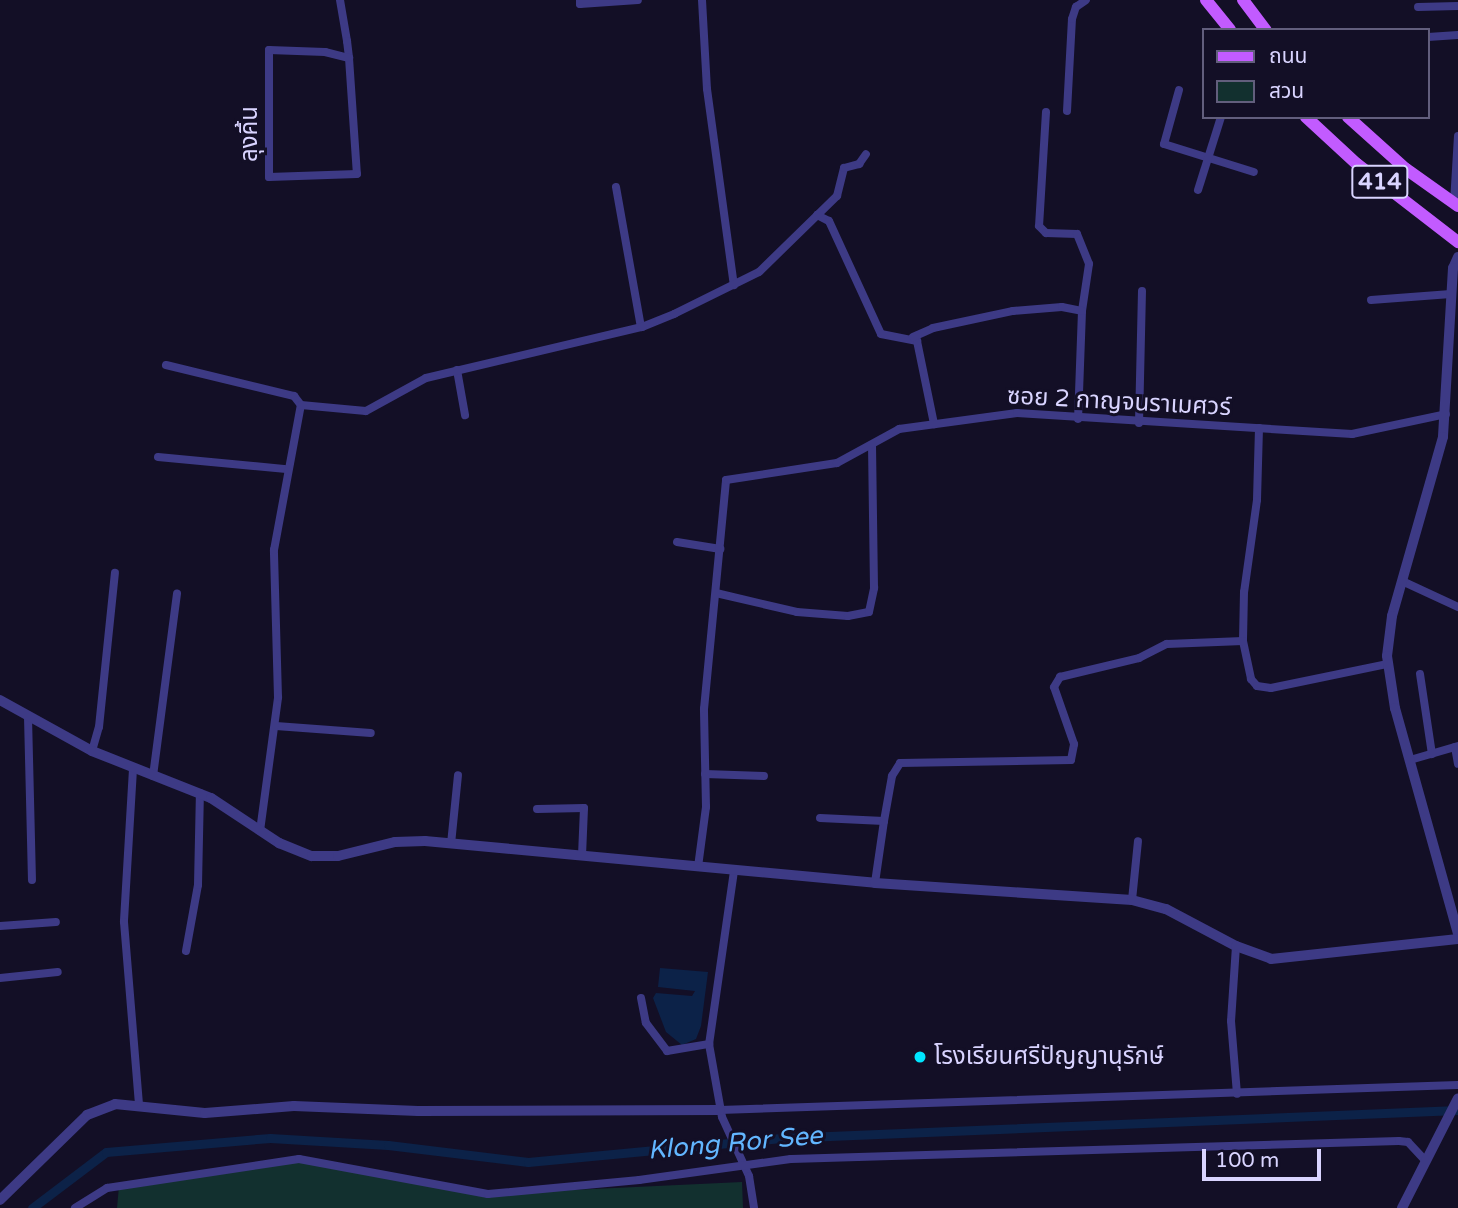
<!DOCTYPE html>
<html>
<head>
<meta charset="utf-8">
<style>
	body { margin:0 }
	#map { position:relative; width:1458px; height:1208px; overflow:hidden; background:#130f26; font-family:"Varela Round","Noto Sans Thai",sans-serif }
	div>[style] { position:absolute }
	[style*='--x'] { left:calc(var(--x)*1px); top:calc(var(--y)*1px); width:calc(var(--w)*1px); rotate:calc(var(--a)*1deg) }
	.green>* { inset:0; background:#12302f }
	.water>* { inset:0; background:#0c2248 }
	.canal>* { height:9px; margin:-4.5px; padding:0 4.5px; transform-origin:4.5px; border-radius:4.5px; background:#0c2248 }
	.minor>* { height:8px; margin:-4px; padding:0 4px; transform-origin:4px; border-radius:4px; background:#3d3a85 }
	.tertiary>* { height:10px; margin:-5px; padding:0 5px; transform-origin:5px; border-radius:5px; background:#3d3a85 }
	.primary>* { height:12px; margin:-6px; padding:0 6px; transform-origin:6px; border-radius:6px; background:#c25bff }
	.dots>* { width:19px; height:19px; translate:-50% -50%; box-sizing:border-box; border:4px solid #130f26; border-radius:50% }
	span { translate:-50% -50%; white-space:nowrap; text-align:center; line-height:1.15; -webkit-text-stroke:6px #130f26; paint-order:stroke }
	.shield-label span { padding:2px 5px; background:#130f26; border:2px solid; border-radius:5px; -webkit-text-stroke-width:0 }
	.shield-label { font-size:23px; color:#d9d4ff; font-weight:700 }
	.street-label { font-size:24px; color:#d9d4ff }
	.poi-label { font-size:24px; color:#d9d4ff }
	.left { translate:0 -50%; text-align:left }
	.water-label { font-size:26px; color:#62b6ff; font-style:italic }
	.legend { position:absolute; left:1202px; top:28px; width:228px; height:91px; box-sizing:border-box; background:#130f26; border:2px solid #625e7d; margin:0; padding:9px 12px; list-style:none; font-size:21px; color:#d9d4ff }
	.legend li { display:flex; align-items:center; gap:14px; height:35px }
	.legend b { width:35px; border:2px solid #625e7d }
	.scale { position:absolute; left:1202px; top:1149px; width:119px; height:32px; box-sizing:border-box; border:4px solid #d9d4ff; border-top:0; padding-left:9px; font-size:21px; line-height:24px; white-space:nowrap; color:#d9d4ff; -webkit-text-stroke:5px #130f26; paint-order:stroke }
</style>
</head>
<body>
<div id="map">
	<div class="green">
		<div style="clip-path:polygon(315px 1160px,488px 1194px,742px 1182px,743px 1208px,117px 1208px,119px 1186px)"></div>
	</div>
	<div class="water">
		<div style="clip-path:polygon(660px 968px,708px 972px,701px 1026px,696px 1039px,682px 1045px,666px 1032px,653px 998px,656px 993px,692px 996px,695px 991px,658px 987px)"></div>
	</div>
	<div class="canal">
		<div style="--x:32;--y:1208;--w:93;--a:-37.1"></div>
		<div style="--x:106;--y:1152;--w:165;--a:-4.9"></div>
		<div style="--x:270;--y:1138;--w:118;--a:3.4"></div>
		<div style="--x:388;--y:1145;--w:141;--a:6.9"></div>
		<div style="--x:528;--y:1162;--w:254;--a:-5.4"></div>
		<div style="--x:781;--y:1138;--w:678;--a:-2.37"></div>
	</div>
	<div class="minor">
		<div style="--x:340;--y:0;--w:42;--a:80.3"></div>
		<div style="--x:347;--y:41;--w:17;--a:83"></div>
		<div style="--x:349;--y:58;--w:116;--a:86.1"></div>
		<div style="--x:357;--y:174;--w:88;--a:178"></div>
		<div style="--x:269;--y:177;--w:127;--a:-90"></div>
		<div style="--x:269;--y:50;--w:56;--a:2"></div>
		<div style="--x:325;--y:52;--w:25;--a:14"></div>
		<div style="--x:580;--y:0;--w:4;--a:90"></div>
		<div style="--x:580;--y:4;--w:58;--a:-3.9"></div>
		<div style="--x:702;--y:0;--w:89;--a:86.8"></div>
		<div style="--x:707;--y:89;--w:198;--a:82.2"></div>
		<div style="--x:1418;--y:7;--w:40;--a:-1.4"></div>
		<div style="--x:1428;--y:37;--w:30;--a:-4"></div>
		<div style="--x:1179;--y:90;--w:56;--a:105.5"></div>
		<div style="--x:1164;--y:144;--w:94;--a:17.3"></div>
		<div style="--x:1067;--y:111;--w:92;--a:-86.9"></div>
		<div style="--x:1072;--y:19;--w:13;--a:-72"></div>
		<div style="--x:1076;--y:7;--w:12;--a:-35"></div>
		<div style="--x:1046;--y:112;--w:114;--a:93.5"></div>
		<div style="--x:1039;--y:226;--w:10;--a:45"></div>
		<div style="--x:1046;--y:233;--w:31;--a:2"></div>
		<div style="--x:1077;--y:234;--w:32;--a:68"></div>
		<div style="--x:1089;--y:264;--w:48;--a:98.5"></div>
		<div style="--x:1082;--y:311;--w:108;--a:92.1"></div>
		<div style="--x:616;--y:187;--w:142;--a:79.9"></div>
		<div style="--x:1198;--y:190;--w:77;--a:-72.5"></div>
		<div style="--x:1454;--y:203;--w:67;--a:-86.6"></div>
		<div style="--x:817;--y:215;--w:13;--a:27"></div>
		<div style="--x:829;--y:221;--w:124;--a:65.3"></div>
		<div style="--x:881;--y:334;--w:37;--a:11"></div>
		<div style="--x:917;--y:341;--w:85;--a:78.4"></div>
		<div style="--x:1371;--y:300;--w:80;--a:-4.3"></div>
		<div style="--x:913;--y:337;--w:22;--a:-24"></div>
		<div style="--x:933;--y:328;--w:82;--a:-12"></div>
		<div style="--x:1013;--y:311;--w:49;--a:-4.7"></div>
		<div style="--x:1062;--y:307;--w:20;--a:11"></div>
		<div style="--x:166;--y:365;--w:132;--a:13.6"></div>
		<div style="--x:294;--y:396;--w:11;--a:52"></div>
		<div style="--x:457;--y:370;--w:46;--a:79.9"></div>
		<div style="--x:1139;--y:423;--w:132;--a:-88.7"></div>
		<div style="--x:1259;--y:428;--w:72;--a:91.6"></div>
		<div style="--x:1257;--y:500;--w:93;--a:98"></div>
		<div style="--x:1244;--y:592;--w:49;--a:91.2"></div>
		<div style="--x:1243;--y:641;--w:39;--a:78"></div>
		<div style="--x:1251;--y:679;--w:9;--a:49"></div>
		<div style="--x:1257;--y:686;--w:14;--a:8"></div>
		<div style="--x:1271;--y:688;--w:118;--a:-11.7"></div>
		<div style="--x:158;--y:457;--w:129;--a:5.4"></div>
		<div style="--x:677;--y:542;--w:44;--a:9.2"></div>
		<div style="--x:1402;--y:581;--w:62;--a:24.9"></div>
		<div style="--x:716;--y:593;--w:83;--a:13.2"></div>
		<div style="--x:797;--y:612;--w:51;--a:4.5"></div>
		<div style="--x:848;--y:616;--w:21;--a:-11"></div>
		<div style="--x:869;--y:612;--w:25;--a:-78"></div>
		<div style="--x:874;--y:588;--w:142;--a:-90.8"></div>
		<div style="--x:1420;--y:674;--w:81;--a:81.5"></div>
		<div style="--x:28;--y:717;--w:163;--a:88.6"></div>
		<div style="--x:276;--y:726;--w:95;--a:4.2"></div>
		<div style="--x:1455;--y:747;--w:17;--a:80"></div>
		<div style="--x:92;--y:751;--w:25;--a:-74"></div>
		<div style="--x:99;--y:727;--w:155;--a:-84.1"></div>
		<div style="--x:1410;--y:760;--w:50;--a:-16.3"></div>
		<div style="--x:133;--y:769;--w:153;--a:93.4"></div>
		<div style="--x:124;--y:922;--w:184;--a:85.3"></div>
		<div style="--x:705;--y:774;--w:59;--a:1.9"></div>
		<div style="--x:153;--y:776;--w:184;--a:-82.5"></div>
		<div style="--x:537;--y:809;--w:47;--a:-1.2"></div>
		<div style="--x:584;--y:808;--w:48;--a:92.4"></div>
		<div style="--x:820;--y:818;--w:64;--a:2.7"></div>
		<div style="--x:884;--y:821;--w:63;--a:98.3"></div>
		<div style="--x:884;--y:821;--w:46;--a:-79.9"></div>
		<div style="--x:892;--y:776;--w:15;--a:-58"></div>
		<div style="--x:900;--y:763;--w:171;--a:-1"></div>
		<div style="--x:1071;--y:760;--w:16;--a:-79"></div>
		<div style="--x:1074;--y:744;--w:60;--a:-109.3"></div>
		<div style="--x:1054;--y:687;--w:12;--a:-59"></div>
		<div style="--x:1060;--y:677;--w:81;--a:-13.5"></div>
		<div style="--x:1139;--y:658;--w:31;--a:-27"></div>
		<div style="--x:1167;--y:644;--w:76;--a:-2.3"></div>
		<div style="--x:260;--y:831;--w:135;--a:-82.3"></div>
		<div style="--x:278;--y:697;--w:147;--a:-91.6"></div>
		<div style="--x:274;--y:550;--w:147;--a:-79.5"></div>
		<div style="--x:301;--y:405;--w:65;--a:5.3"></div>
		<div style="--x:366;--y:411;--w:68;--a:-28.8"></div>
		<div style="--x:426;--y:378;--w:222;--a:-13.3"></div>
		<div style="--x:642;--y:327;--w:35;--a:-22"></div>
		<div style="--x:674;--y:314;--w:95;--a:-26.3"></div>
		<div style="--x:759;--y:272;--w:109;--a:-44.3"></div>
		<div style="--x:837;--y:196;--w:29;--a:-76"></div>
		<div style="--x:844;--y:168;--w:16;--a:-15"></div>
		<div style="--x:859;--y:164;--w:12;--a:-55"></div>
		<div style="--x:451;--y:844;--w:69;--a:-84.2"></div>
		<div style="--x:698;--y:867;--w:61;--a:-82.4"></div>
		<div style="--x:706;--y:807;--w:98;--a:-91.2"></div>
		<div style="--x:704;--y:709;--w:230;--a:-84.5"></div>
		<div style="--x:726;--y:480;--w:112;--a:-8.7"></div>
		<div style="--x:837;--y:463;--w:71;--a:-28.7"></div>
		<div style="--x:899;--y:429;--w:119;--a:-7.7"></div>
		<div style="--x:1017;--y:413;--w:336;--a:3.6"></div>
		<div style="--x:1352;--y:434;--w:96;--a:-12"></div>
		<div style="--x:734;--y:871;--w:175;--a:98.2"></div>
		<div style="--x:709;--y:1044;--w:74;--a:79.9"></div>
		<div style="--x:722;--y:1117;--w:65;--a:65.4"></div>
		<div style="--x:749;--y:1176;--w:32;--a:81"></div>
		<div style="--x:1132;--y:900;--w:59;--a:-84.2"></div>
		<div style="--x:0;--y:926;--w:56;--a:-4.1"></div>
		<div style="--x:1236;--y:946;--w:75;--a:93.8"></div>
		<div style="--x:1231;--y:1021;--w:73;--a:85.3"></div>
		<div style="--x:186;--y:951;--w:67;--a:-79.7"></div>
		<div style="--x:198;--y:885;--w:92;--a:-88.8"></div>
		<div style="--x:0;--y:978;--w:58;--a:-5.9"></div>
		<div style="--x:641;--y:998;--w:25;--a:79"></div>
		<div style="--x:646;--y:1023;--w:35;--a:53"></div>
		<div style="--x:667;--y:1051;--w:43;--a:-9.5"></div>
		<div style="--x:720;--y:1110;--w:738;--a:-1.94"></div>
		<div style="--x:75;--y:1208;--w:38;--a:-32"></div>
		<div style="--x:107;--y:1188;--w:194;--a:-8.6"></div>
		<div style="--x:299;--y:1159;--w:192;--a:10.5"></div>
		<div style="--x:488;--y:1194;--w:152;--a:-5.3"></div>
		<div style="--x:639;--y:1180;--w:153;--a:-7.9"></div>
		<div style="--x:791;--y:1159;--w:608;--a:-1.7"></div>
		<div style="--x:1399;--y:1141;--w:9;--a:6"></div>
		<div style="--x:1408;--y:1142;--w:26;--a:47"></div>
	</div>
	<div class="tertiary">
		<div style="--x:1458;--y:257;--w:12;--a:114"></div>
		<div style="--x:1453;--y:268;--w:169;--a:93.4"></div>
		<div style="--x:1443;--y:437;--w:186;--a:105.9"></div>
		<div style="--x:1392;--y:616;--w:40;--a:97.1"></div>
		<div style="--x:1387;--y:656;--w:53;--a:81.3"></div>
		<div style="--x:1395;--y:708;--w:234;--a:74.4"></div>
		<div style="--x:0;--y:700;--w:105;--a:29"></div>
		<div style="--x:92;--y:751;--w:128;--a:21.6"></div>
		<div style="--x:211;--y:798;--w:82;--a:33.5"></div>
		<div style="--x:279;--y:843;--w:35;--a:22"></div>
		<div style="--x:312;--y:856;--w:26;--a:0"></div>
		<div style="--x:338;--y:856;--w:59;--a:-13.8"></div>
		<div style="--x:395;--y:842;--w:30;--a:-2"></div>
		<div style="--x:425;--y:841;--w:452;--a:5.3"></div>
		<div style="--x:875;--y:883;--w:258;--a:3.8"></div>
		<div style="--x:1132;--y:900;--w:35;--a:15"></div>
		<div style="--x:1166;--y:909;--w:79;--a:27.9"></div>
		<div style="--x:1236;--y:946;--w:37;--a:20"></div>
		<div style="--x:1271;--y:959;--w:188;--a:-6.1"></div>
		<div style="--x:0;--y:1200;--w:122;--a:-44.3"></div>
		<div style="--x:87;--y:1115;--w:30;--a:-21"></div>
		<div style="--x:115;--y:1104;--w:90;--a:5.7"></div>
		<div style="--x:205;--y:1113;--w:89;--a:-4.5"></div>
		<div style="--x:294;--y:1106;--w:124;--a:2.3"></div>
		<div style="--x:418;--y:1111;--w:302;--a:-0.2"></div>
		<div style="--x:1402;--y:1208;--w:123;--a:-63"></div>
	</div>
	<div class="primary">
		<div style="--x:1206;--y:0;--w:38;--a:51"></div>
		<div style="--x:1243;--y:0;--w:38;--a:53"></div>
		<div style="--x:1306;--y:117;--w:69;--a:42.7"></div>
		<div style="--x:1357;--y:164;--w:128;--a:37.7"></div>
		<div style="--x:1348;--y:117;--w:78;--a:41.9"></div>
		<div style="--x:1406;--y:169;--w:64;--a:35.4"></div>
	</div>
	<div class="dots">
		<div style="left:920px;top:1057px;background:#00e5ff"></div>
	</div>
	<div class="shield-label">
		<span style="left:1380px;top:182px">414</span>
	</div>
	<div class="street-label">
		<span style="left:250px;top:134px;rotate:-90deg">ลุงคิ้น</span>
		<span style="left:1119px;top:402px;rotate:3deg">ซอย 2 กาญจนราเมศวร์</span>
	</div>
	<div class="poi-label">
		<span class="left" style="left:934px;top:1057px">โรงเรียนศรีปัญญานุรักษ์</span>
	</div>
	<div class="water-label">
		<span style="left:735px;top:1143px;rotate:-5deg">Klong Ror See</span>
	</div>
	<ul class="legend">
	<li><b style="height:9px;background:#c25bff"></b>ถนน</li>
	<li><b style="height:19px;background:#12302f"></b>สวน</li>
	</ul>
	<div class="scale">100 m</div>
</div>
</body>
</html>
